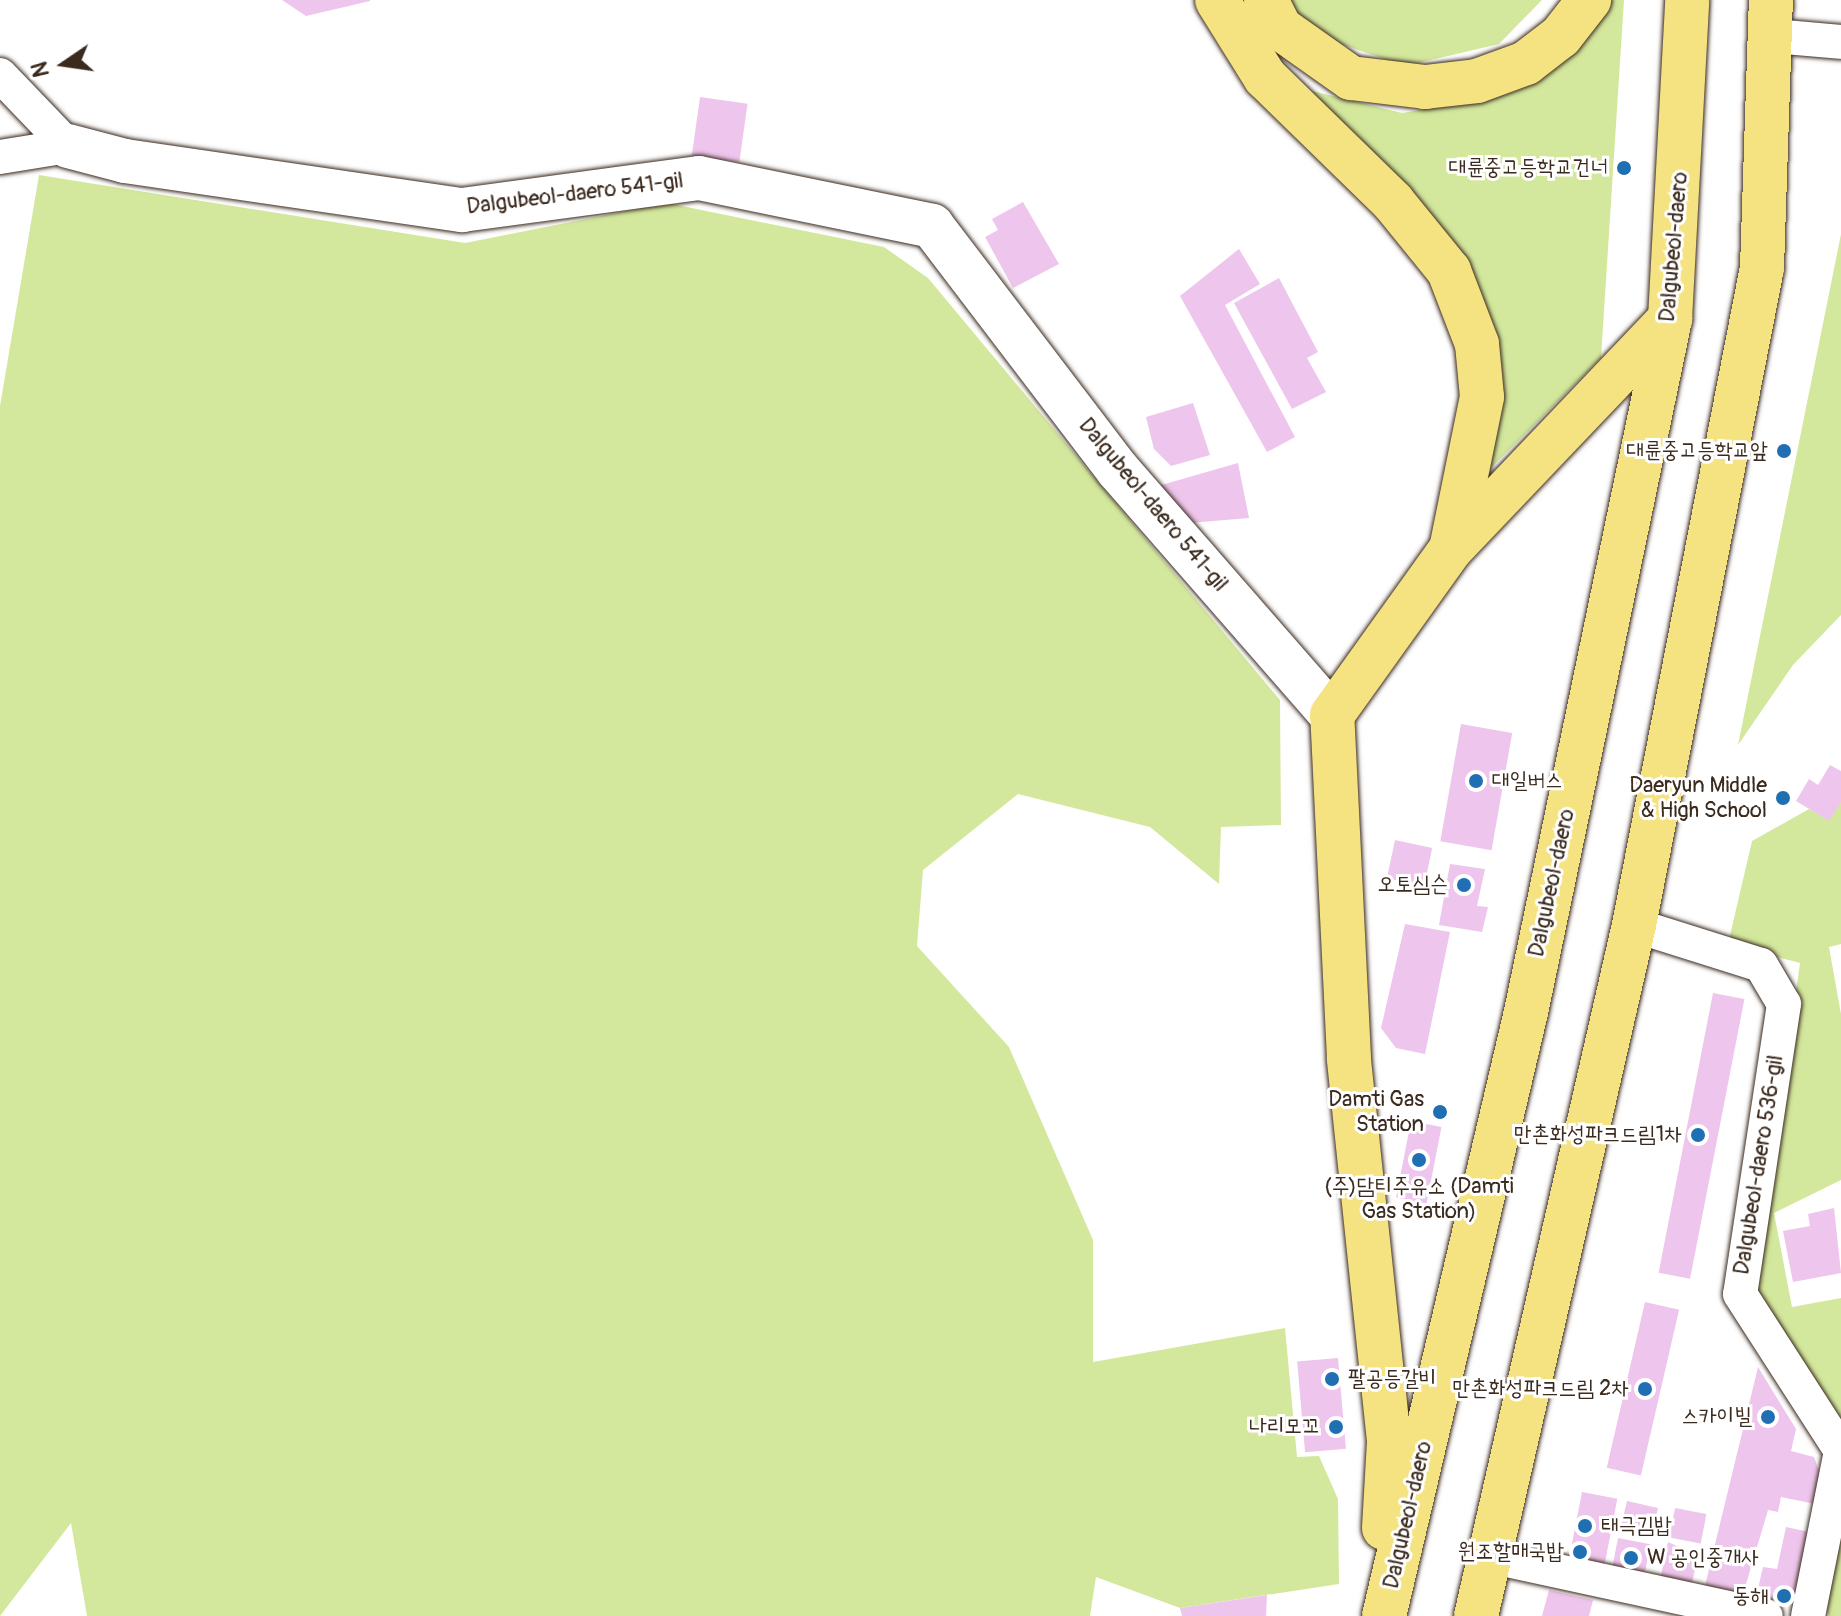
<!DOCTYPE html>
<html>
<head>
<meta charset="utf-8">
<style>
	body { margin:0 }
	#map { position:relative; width:1841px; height:1616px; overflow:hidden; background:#fff; font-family:Pangolin,"Poor Story",sans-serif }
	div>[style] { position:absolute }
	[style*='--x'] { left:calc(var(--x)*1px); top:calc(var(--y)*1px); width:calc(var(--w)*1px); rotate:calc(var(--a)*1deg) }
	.green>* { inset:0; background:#d3e89d }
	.building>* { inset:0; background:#eec5ec; transform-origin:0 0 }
	.roads { filter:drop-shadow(0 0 2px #3b2a1e) drop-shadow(0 0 2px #3b2a1e) }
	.street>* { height:34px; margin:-17px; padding:0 17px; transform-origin:17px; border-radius:17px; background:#fff }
	.secondary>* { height:44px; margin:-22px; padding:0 22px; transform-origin:22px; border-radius:22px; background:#fff }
	.primary>* { height:44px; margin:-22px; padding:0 22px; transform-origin:22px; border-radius:22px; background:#f5e382 }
	.dots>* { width:22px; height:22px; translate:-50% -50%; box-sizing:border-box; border:4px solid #fff; border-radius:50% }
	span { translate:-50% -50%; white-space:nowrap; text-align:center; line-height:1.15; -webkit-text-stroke:6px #fff; paint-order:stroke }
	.poi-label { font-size:22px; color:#3b2a1e }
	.right { translate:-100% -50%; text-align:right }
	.left { translate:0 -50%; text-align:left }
	.street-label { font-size:22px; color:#3b2a1e }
	.north { position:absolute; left:24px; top:24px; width:80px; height:80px; -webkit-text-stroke:6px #fff; paint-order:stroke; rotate:257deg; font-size:22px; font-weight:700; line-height:32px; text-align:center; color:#3b2a1e }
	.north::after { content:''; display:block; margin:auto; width:28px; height:36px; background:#3b2a1e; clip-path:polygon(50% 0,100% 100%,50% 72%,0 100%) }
</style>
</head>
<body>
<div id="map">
	<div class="green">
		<div style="clip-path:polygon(1288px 0,1542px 0,1499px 44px,1405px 66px,1315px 35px)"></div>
		<div style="clip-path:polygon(1607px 0,1624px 0,1601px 358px,1486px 473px,1501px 383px,1481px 292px,1413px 195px,1300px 88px,1402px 113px,1494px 98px,1575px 53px)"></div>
		<div style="clip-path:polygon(39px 175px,465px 243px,667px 203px,884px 247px,928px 278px,1280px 700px,1281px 825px,1221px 827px,1219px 884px,1150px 827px,1018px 794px,923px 870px,917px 946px,1009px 1047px,1093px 1240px,1093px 1362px,1285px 1328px,1297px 1457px,1319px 1456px,1338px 1499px,1339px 1584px,1180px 1608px,1096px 1577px,1090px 1616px,87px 1616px,71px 1523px,0 1616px,0 406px)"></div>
		<div style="clip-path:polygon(1841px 234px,1841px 615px,1793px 665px,1738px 745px)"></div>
		<div style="clip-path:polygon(1841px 801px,1841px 944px,1829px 947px,1841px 1014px,1841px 1180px,1774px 1213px,1792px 1307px,1841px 1298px,1841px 1433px,1753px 1296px,1800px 963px,1728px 944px,1752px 841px,1809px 809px,1829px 820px)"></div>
		<div style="clip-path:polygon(1841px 1494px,1841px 1616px,1829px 1616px,1820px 1596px)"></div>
	</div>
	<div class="building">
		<div style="clip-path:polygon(282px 0,370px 0,370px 1px,306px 16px)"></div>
		<div style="left:700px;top:97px;width:48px;height:59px;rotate:8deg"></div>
		<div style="clip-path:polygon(1023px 202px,1059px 264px,1013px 288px,985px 237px,998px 230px,992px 219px)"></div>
		<div style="clip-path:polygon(1239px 249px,1260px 284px,1225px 305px,1295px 437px,1267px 452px,1180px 296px)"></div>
		<div style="clip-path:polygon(1279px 278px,1318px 352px,1307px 358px,1326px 392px,1292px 409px,1234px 303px)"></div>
		<div style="clip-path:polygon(1193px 403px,1210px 455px,1171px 466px,1154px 449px,1146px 417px)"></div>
		<div style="clip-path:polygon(1238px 463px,1249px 518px,1190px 523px,1158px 486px)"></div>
		<div style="left:1461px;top:724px;width:52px;height:119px;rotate:10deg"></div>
		<div style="clip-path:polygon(1830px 765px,1841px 771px,1841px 802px,1829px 821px,1796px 801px,1809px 779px,1818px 785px)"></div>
		<div style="left:1395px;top:840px;width:38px;height:39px;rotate:12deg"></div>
		<div style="clip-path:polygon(1450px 864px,1485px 869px,1477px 906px,1488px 907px,1482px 932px,1439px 925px)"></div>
		<div style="clip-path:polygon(1405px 924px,1450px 932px,1425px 1054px,1396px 1048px,1381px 1028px)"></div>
		<div style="left:1713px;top:993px;width:32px;height:285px;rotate:11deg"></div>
		<div style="left:1411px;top:1121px;width:31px;height:78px;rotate:11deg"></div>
		<div style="clip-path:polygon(1834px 1208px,1841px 1273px,1793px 1282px,1783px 1231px,1810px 1226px,1808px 1214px)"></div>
		<div style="left:1645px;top:1302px;width:35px;height:170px;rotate:13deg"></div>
		<div style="left:1338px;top:1358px;width:91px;height:41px;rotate:85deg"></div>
		<div style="clip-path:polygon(1758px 1367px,1796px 1429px,1791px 1451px,1814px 1457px,1824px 1484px,1820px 1505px,1781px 1497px,1778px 1512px,1768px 1510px,1741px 1601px,1703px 1594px)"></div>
		<div style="left:1582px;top:1492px;width:36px;height:72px;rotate:11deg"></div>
		<div style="clip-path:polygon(1627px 1501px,1658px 1508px,1655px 1522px,1620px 1530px)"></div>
		<div style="left:1675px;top:1508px;width:32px;height:30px;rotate:11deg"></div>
		<div style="clip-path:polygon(1786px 1527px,1814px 1533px,1795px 1599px,1775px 1611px,1754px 1606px,1763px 1567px,1777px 1569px)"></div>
		<div style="left:1618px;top:1538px;width:33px;height:36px;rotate:11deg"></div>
		<div style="clip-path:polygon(1668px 1542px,1698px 1556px,1690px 1592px,1659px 1585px)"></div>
		<div style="clip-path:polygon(1549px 1590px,1593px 1600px,1589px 1616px,1542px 1616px)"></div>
		<div style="clip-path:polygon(1267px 1595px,1266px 1616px,1182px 1616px,1180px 1608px)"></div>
	</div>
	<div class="roads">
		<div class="street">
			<div style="--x:1773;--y:36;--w:68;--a:5"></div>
			<div style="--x:0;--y:75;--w:98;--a:46.2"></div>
			<div style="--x:0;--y:157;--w:69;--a:-9.2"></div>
			<div style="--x:1634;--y:925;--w:133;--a:17.5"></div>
			<div style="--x:1761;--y:965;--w:45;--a:59.5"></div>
			<div style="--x:1784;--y:1004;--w:293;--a:98.6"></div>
			<div style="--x:1740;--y:1294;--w:187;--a:57.2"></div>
			<div style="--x:1841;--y:1451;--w:168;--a:101.3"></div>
			<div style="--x:1493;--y:1557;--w:279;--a:12.2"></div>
		</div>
		<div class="secondary">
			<div style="--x:68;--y:146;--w:59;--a:14.7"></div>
			<div style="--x:125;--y:161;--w:341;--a:8.3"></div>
			<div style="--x:462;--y:210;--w:239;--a:-7.7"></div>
			<div style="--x:699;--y:178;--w:238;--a:11.6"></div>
			<div style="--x:932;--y:226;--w:307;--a:52.7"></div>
			<div style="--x:1118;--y:470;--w:325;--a:48.9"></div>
		</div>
		<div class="primary">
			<div style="--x:1217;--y:0;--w:91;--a:58.1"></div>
			<div style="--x:1265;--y:77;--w:179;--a:44.3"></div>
			<div style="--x:1393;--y:202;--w:89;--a:50.9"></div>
			<div style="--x:1449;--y:271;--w:78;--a:69"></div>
			<div style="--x:1477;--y:344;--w:53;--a:84.6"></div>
			<div style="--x:1482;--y:397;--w:150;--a:101.5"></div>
			<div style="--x:1266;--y:0;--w:31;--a:63"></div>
			<div style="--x:1280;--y:28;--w:87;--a:35.2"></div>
			<div style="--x:1351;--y:78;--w:75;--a:6.9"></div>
			<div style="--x:1425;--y:87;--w:52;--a:-6.6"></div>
			<div style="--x:1477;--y:81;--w:52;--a:-20.2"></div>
			<div style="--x:1526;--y:63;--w:44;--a:-37.6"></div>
			<div style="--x:1561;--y:36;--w:46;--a:-52.1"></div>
			<div style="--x:1384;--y:1528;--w:87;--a:-86.7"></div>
			<div style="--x:1389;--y:1441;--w:385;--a:-96"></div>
			<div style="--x:1349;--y:1058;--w:343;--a:-92.8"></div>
			<div style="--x:1332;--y:715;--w:204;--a:-54.4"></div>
			<div style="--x:1451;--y:549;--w:318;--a:-46.4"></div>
			<div style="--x:1384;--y:1616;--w:620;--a:-76.77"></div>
			<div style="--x:1526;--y:1012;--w:708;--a:-78.26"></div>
			<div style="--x:1670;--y:319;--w:319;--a:-86.9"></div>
			<div style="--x:1476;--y:1616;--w:709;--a:-77.12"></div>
			<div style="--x:1634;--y:925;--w:669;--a:-78.98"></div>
			<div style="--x:1762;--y:268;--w:268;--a:-88.1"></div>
		</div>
	</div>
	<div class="dots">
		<div style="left:1624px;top:168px;background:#1f6fb2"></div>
		<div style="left:1784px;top:451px;background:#1f6fb2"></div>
		<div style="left:1476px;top:781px;background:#1f6fb2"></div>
		<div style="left:1783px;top:798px;background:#1f6fb2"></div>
		<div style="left:1464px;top:885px;background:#1f6fb2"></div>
		<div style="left:1440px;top:1112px;background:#1f6fb2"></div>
		<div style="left:1698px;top:1135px;background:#1f6fb2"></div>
		<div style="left:1419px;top:1160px;background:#1f6fb2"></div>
		<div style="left:1332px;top:1379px;background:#1f6fb2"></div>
		<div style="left:1645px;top:1389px;background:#1f6fb2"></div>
		<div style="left:1768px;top:1417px;background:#1f6fb2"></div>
		<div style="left:1336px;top:1427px;background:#1f6fb2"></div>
		<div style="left:1585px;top:1526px;background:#1f6fb2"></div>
		<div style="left:1580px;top:1552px;background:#1f6fb2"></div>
		<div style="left:1631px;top:1558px;background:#1f6fb2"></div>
		<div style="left:1784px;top:1596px;background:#1f6fb2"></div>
	</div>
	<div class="poi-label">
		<span class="right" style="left:1608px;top:168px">대륜중고등학교건너</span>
		<span class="right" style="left:1768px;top:451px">대륜중고등학교앞</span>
		<span class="left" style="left:1492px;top:781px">대일버스</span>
		<span class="right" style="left:1767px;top:798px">Daeryun Middle<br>&amp; High School</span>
		<span class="right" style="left:1448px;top:885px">오토심슨</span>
		<span class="right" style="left:1424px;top:1112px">Damti Gas<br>Station</span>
		<span class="right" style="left:1682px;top:1135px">만촌화성파크드림1차</span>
		<span style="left:1419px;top:1199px">(주)담티주유소 (Damti<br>Gas Station)</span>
		<span class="left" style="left:1348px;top:1379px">팔공등갈비</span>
		<span class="right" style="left:1629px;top:1389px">만촌화성파크드림 2차</span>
		<span class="right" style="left:1752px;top:1417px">스카이빌</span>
		<span class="right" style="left:1320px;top:1427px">나리모꼬</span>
		<span class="left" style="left:1601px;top:1526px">태극김밥</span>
		<span class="right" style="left:1564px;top:1552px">원조할매국밥</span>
		<span class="left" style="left:1647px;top:1558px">W 공인중개사</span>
		<span class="right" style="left:1768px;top:1596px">동해</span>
	</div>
	<div class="street-label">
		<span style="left:575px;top:194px;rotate:-7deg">Dalgubeol-daero 541-gil</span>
		<span style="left:1674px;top:247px;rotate:-85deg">Dalgubeol-daero</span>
		<span style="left:1153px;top:505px;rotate:50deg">Dalgubeol-daero 541-gil</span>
		<span style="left:1552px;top:883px;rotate:-78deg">Dalgubeol-daero</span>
		<span style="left:1759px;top:1165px;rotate:-81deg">Dalgubeol-daero 536-gil</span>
		<span style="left:1408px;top:1515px;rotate:-77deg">Dalgubeol-daero</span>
	</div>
	<div class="north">N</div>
</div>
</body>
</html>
